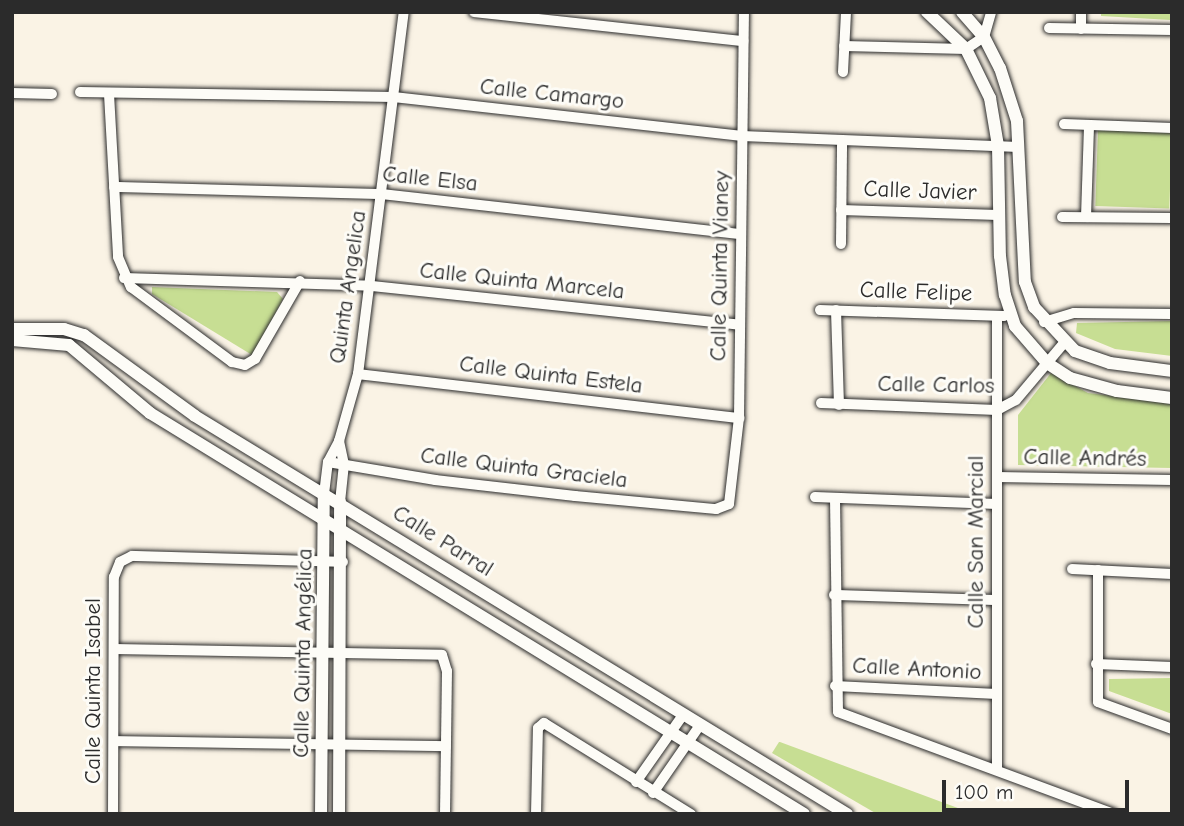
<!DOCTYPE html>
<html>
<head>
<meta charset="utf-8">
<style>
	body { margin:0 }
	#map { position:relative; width:1184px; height:826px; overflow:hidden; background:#faf3e5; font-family:"Comic Neue",sans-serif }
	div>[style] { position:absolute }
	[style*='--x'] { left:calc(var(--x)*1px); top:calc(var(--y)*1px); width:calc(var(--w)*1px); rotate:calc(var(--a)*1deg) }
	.green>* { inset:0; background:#c7de93; transform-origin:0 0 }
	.roads { filter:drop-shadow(0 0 2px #2b2b2b) drop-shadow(0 0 2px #2b2b2b) }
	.minor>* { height:10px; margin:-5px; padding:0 5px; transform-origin:5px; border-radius:5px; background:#fdfcf7 }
	.tertiary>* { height:12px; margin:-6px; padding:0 6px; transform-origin:6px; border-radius:6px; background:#fdfcf7 }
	span { translate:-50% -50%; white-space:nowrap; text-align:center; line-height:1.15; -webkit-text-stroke:6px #fdfcf7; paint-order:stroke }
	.street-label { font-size:23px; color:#2b2b2b }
	.frame { position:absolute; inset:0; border:14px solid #2b2b2b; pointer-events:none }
	.scale { position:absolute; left:942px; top:780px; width:187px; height:32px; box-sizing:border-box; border:4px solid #2b2b2b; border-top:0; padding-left:9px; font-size:21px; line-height:24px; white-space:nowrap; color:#2b2b2b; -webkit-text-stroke:5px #fdfcf7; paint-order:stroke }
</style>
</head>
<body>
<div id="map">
	<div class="green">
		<div style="clip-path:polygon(1101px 12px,1171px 12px,1171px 20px,1101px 16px)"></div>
		<div style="left:1098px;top:130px;width:74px;height:76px;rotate:2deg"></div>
		<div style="clip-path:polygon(152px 287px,277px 292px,283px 299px,252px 355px,152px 294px)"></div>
		<div style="clip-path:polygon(1172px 321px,1172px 356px,1115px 349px,1076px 333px,1077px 323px)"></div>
		<div style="clip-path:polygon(1051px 373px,1088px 393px,1172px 403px,1172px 468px,1018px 465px,1018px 415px)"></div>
		<div style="clip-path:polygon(1172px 678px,1172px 714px,1109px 691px,1109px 679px)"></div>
		<div style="clip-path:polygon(779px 742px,780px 742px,974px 814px,877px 814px,772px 753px)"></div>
	</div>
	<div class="roads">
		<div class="minor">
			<div style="--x:474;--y:12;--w:271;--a:6.2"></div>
			<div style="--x:1049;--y:28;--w:123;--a:0.9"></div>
			<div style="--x:1081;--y:29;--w:17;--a:-90"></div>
			<div style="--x:844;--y:46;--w:122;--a:1.4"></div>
			<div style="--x:966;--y:49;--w:22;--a:-34"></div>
			<div style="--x:984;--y:37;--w:26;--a:-74"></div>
			<div style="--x:843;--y:72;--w:60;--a:-87.1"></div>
			<div style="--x:80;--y:92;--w:314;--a:0.9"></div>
			<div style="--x:394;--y:97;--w:350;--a:6.4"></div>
			<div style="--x:742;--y:136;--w:277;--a:2.3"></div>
			<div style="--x:12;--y:93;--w:40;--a:1.4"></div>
			<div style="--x:109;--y:94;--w:163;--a:86.8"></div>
			<div style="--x:118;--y:257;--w:33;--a:67"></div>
			<div style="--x:131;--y:287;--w:126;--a:36.6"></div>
			<div style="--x:232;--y:362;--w:13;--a:13"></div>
			<div style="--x:245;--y:365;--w:12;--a:-31"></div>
			<div style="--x:255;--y:359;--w:90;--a:-60"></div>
			<div style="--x:1064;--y:124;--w:108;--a:2.1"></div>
			<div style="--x:114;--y:187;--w:268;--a:1.5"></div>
			<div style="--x:382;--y:194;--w:361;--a:6.4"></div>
			<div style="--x:841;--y:210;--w:157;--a:1.8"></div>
			<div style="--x:1062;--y:217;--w:110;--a:0.5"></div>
			<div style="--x:1086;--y:217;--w:92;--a:-88.1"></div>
			<div style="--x:841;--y:244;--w:101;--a:-89.4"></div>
			<div style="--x:124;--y:278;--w:248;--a:1.8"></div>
			<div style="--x:372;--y:286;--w:370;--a:6"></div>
			<div style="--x:820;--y:310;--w:184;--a:1.9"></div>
			<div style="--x:836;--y:310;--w:95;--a:88.2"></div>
			<div style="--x:1044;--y:322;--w:31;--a:-17"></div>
			<div style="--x:1074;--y:313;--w:98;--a:0.6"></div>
			<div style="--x:358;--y:374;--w:384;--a:6.6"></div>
			<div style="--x:821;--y:403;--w:176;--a:2.3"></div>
			<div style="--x:997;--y:410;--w:21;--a:-28"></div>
			<div style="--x:1016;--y:400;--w:75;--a:-49.9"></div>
			<div style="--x:339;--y:441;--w:24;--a:78"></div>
			<div style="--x:344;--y:464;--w:38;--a:96"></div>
			<div style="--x:328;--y:462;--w:109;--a:9.5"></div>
			<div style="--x:435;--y:480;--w:141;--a:6.5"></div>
			<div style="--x:575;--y:496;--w:142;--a:5.3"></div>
			<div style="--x:716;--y:509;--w:14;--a:-21"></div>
			<div style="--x:729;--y:504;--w:87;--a:-83.4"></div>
			<div style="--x:739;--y:418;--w:406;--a:-89.3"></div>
			<div style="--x:997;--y:477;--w:175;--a:1"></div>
			<div style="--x:324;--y:494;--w:32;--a:-83"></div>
			<div style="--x:328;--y:462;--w:24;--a:-62"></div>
			<div style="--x:339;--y:441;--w:70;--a:-74.2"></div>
			<div style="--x:358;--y:374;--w:365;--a:-82.8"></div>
			<div style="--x:815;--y:497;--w:182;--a:2.2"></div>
			<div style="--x:835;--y:498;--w:214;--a:89.2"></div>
			<div style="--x:838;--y:712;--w:294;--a:20.3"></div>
			<div style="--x:1072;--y:569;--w:100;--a:2.9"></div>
			<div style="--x:1098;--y:570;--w:132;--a:90"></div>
			<div style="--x:1098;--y:702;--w:79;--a:20"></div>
			<div style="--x:834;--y:595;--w:163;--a:1.8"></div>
			<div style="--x:114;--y:649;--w:328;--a:1"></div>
			<div style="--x:442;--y:655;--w:17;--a:73"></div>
			<div style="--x:447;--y:671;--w:143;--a:90.8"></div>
			<div style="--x:1096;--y:664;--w:76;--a:2.3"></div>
			<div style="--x:835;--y:686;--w:162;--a:2.8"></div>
			<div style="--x:114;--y:741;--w:332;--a:0.9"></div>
			<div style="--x:997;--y:768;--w:452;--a:-90"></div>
			<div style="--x:636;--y:782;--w:82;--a:-55"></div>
			<div style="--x:653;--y:793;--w:83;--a:-55.3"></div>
			<div style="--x:113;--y:814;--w:237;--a:-89.8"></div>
			<div style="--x:114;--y:577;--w:16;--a:-68"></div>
			<div style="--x:120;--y:562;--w:13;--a:-27"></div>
			<div style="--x:132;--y:556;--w:211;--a:1.6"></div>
			<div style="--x:536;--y:814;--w:86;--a:-88.7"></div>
			<div style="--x:538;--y:728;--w:8;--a:-40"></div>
			<div style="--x:544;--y:723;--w:173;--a:31.8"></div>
		</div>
		<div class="tertiary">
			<div style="--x:927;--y:12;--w:54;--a:43.5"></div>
			<div style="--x:966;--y:49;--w:55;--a:63.9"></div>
			<div style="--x:990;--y:98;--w:49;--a:80.5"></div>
			<div style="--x:998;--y:146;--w:110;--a:89"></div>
			<div style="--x:1000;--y:256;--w:39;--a:83"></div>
			<div style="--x:1005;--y:295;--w:33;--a:72"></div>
			<div style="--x:1015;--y:326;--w:49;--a:49.1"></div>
			<div style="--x:1047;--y:363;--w:27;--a:33"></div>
			<div style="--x:1070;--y:378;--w:49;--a:15.5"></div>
			<div style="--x:1117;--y:391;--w:55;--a:7.3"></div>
			<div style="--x:962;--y:12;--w:33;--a:49"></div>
			<div style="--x:984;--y:37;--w:35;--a:63"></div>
			<div style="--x:1000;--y:68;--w:56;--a:72.2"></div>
			<div style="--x:1017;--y:121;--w:161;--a:87.2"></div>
			<div style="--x:1025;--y:282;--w:27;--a:70"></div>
			<div style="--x:1034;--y:307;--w:60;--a:47"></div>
			<div style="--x:1075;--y:351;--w:37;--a:19"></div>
			<div style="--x:1110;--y:363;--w:63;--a:7.4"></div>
			<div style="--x:12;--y:329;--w:52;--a:0"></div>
			<div style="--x:64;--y:329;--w:21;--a:17"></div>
			<div style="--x:84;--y:335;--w:137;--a:36.1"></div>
			<div style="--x:195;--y:416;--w:764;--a:31.4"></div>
			<div style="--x:12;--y:340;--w:57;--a:5"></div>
			<div style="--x:69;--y:345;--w:106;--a:40"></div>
			<div style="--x:150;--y:413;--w:767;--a:31.51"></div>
			<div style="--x:321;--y:814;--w:320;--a:-89.5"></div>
			<div style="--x:339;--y:814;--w:312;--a:-89.8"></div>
		</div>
	</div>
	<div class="street-label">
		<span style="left:552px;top:94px;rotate:6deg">Calle Camargo</span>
		<span style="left:430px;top:179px;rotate:6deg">Calle Elsa</span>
		<span style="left:920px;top:191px;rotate:2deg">Calle Javier</span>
		<span style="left:720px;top:266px;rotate:-89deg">Calle Quinta Vianey</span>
		<span style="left:522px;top:281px;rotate:6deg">Calle Quinta Marcela</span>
		<span style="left:348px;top:287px;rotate:-82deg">Quinta Angelica</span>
		<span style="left:916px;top:292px;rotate:2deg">Calle Felipe</span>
		<span style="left:551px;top:375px;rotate:7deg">Calle Quinta Estela</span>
		<span style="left:936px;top:385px;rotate:1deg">Calle Carlos</span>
		<span style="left:1085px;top:458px;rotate:1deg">Calle Andrés</span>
		<span style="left:524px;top:468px;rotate:7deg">Calle Quinta Graciela</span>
		<span style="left:443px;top:541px;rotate:32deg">Calle Parral</span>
		<span style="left:976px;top:542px;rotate:-90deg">Calle San Marcial</span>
		<span style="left:303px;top:653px;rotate:-89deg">Calle Quinta Angélica</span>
		<span style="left:917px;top:669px;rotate:3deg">Calle Antonio</span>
		<span style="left:93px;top:691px;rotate:-90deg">Calle Quinta Isabel</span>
	</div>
	<div class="frame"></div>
	<div class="scale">100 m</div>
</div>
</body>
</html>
